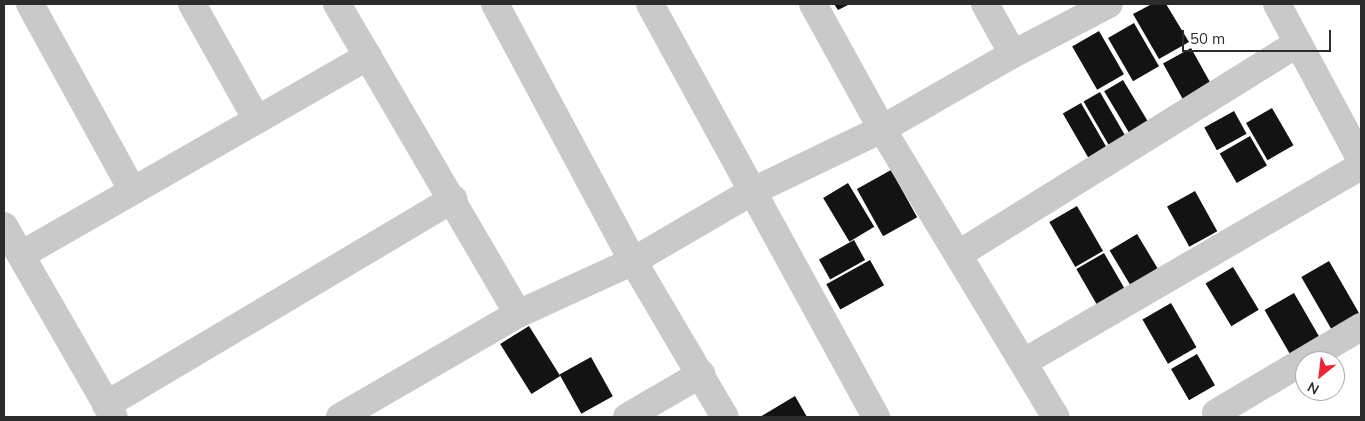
<!DOCTYPE html>
<html>
<head>
<meta charset="utf-8">
<style>
	body { margin:0 }
	#map { position:relative; width:1365px; height:421px; overflow:hidden; background:#fff; font-family:Mulish,sans-serif }
	div>[style] { position:absolute }
	[style*='--x'] { left:calc(var(--x)*1px); top:calc(var(--y)*1px); width:calc(var(--w)*1px); rotate:calc(var(--a)*1deg) }
	.building>* { inset:0; background:#131313; transform-origin:0 0 }
	.minor>* { height:28px; margin:-14px; padding:0 14px; transform-origin:14px; border-radius:14px; background:#c9c9c9 }
	span { translate:-50% -50%; white-space:nowrap; text-align:center; line-height:1.15; -webkit-text-stroke:5px #fff; paint-order:stroke }
	.frame { position:absolute; inset:0; border:5px solid #2c2c2c; pointer-events:none }
	.north { position:absolute; left:1295px; top:351px; width:50px; height:50px; box-sizing:border-box; background:#fff; border:1px solid #ababab; border-radius:50%; rotate:209deg; font-size:14px; font-weight:700; line-height:20px; text-align:center; color:#2c2c2c }
	.north::after { content:''; display:block; margin:auto; width:18px; height:22px; background:#ed2537; clip-path:polygon(50% 0,100% 100%,50% 72%,0 100%) }
	.scale { position:absolute; left:1182px; top:30px; width:149px; height:22px; box-sizing:border-box; border:2px solid #2c2c2c; border-top:0; padding-left:6px; font-size:15px; line-height:18px; white-space:nowrap; color:#2c2c2c; -webkit-text-stroke:4px #fff; paint-order:stroke }
</style>
</head>
<body>
<div id="map">
	<div class="building">
		<div style="clip-path:polygon(834px 4px,850px 4px,838px 10px)"></div>
		<div style="clip-path:polygon(1152px 4px,1166px 4px,1189px 42px,1159px 59px,1133px 14px)"></div>
		<div style="left:1134px;top:23px;width:50px;height:30px;rotate:60deg"></div>
		<div style="left:1099px;top:31px;width:50px;height:31px;rotate:60deg"></div>
		<div style="left:1191px;top:48px;width:47px;height:32px;rotate:61deg"></div>
		<div style="left:1123px;top:80px;width:51px;height:22px;rotate:59deg"></div>
		<div style="left:1100px;top:92px;width:50px;height:19px;rotate:60deg"></div>
		<div style="left:1081px;top:103px;width:51px;height:21px;rotate:60deg"></div>
		<div style="left:1272px;top:108px;width:43px;height:30px;rotate:60deg"></div>
		<div style="left:1234px;top:111px;width:26px;height:34px;rotate:61deg"></div>
		<div style="left:1250px;top:136px;width:34px;height:35px;rotate:60deg"></div>
		<div style="left:891px;top:170px;width:54px;height:39px;rotate:61deg"></div>
		<div style="left:848px;top:183px;width:51px;height:29px;rotate:59deg"></div>
		<div style="left:1195px;top:191px;width:46px;height:32px;rotate:61deg"></div>
		<div style="left:1077px;top:206px;width:52px;height:32px;rotate:60deg"></div>
		<div style="left:1137px;top:234px;width:41px;height:32px;rotate:59deg"></div>
		<div style="left:854px;top:240px;width:23px;height:40px;rotate:61deg"></div>
		<div style="left:1104px;top:253px;width:48px;height:32px;rotate:60deg"></div>
		<div style="left:870px;top:260px;width:29px;height:50px;rotate:61deg"></div>
		<div style="left:1329px;top:261px;width:64px;height:32px;rotate:60deg"></div>
		<div style="left:1233px;top:267px;width:50px;height:32px;rotate:59deg"></div>
		<div style="left:1294px;top:293px;width:56px;height:34px;rotate:60deg"></div>
		<div style="left:1171px;top:303px;width:51px;height:33px;rotate:60deg"></div>
		<div style="left:529px;top:326px;width:59px;height:34px;rotate:58deg"></div>
		<div style="left:1197px;top:354px;width:36px;height:30px;rotate:60deg"></div>
		<div style="left:591px;top:357px;width:45px;height:36px;rotate:61deg"></div>
		<div style="clip-path:polygon(795px 396px,807px 417px,760px 417px)"></div>
	</div>
	<div class="minor">
		<div style="--x:30;--y:4;--w:213;--a:61.2"></div>
		<div style="--x:192;--y:4;--w:133;--a:60.7"></div>
		<div style="--x:337;--y:4;--w:359;--a:59.7"></div>
		<div style="--x:495;--y:4;--w:292;--a:61.8"></div>
		<div style="--x:633;--y:261;--w:181;--a:59.5"></div>
		<div style="--x:650;--y:4;--w:471;--a:61.3"></div>
		<div style="--x:813;--y:4;--w:143;--a:61.1"></div>
		<div style="--x:882;--y:129;--w:336;--a:58.9"></div>
		<div style="--x:985;--y:4;--w:57;--a:60.8"></div>
		<div style="--x:1277;--y:4;--w:177;--a:61.7"></div>
		<div style="--x:4;--y:226;--w:220;--a:60.1"></div>
		<div style="--x:959;--y:254;--w:399;--a:-31.9"></div>
		<div style="--x:21;--y:255;--w:400;--a:-29.8"></div>
		<div style="--x:1024;--y:362;--w:390;--a:-30.2"></div>
		<div style="--x:106;--y:405;--w:404;--a:-30.7"></div>
		<div style="--x:1216;--y:413;--w:169;--a:-30.7"></div>
		<div style="--x:340;--y:417;--w:206;--a:-30.1"></div>
		<div style="--x:518;--y:314;--w:127;--a:-24.7"></div>
		<div style="--x:633;--y:261;--w:137;--a:-30.3"></div>
		<div style="--x:751;--y:192;--w:145;--a:-25.7"></div>
		<div style="--x:882;--y:129;--w:151;--a:-29.8"></div>
		<div style="--x:1013;--y:54;--w:108;--a:-27.5"></div>
		<div style="--x:627;--y:417;--w:86;--a:-30.2"></div>
	</div>
	<div class="frame"></div>
	<div class="north">N</div>
	<div class="scale">50 m</div>
</div>
</body>
</html>
